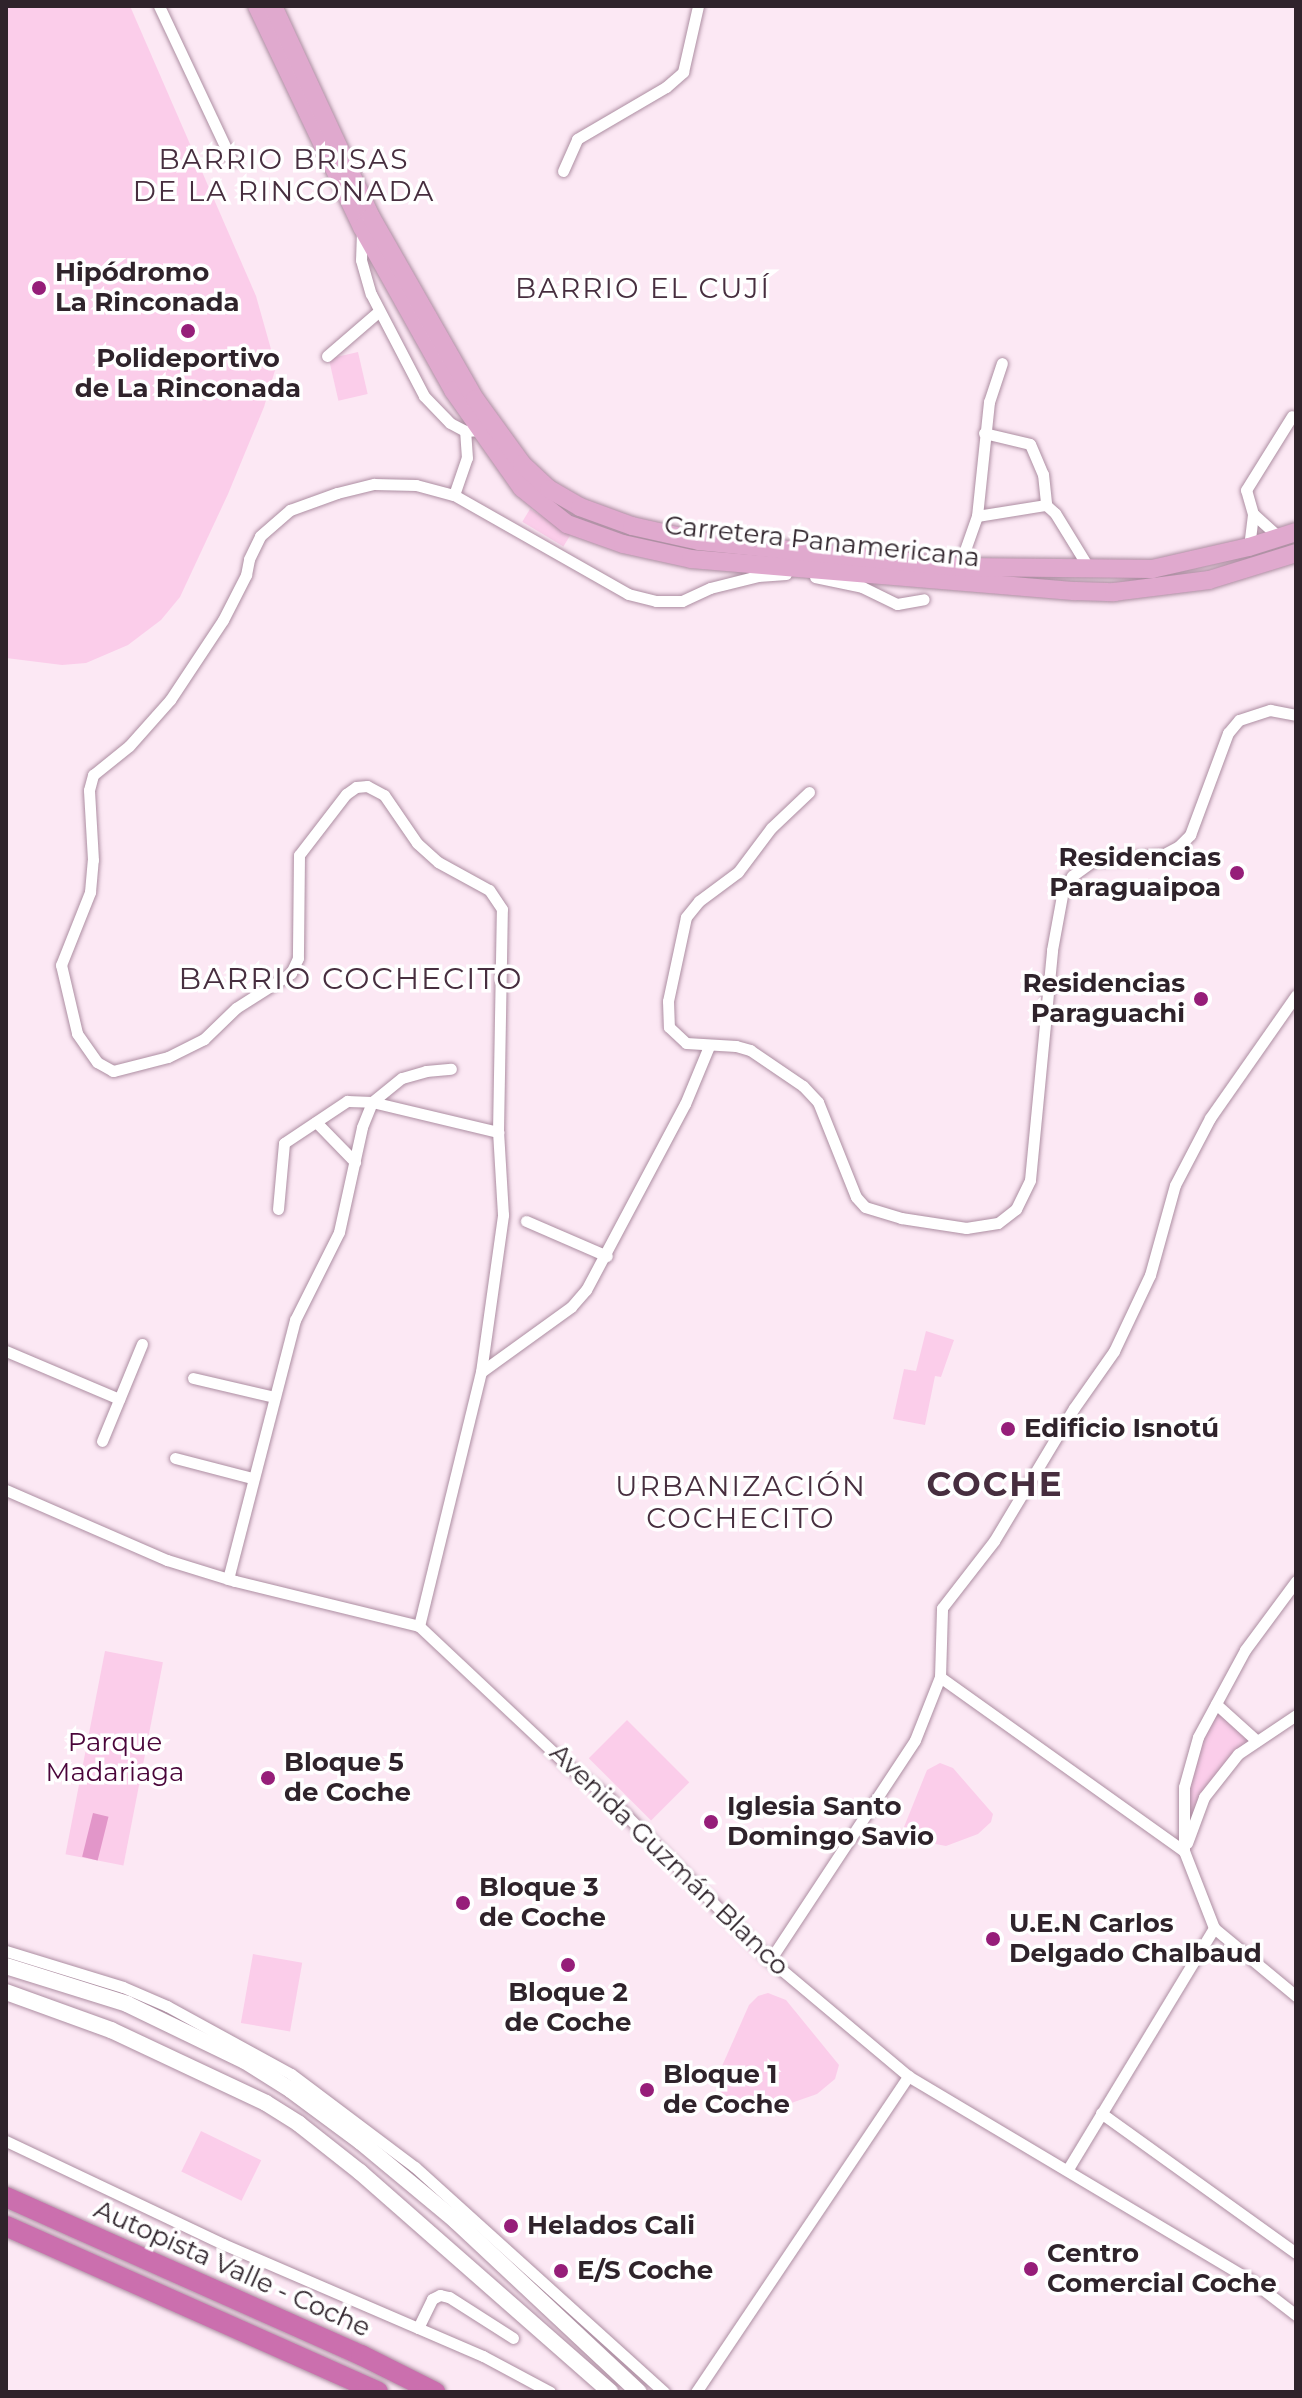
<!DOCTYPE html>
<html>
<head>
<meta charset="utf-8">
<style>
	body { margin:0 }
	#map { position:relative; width:1302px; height:2398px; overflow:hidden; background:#fce8f4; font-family:Montserrat,sans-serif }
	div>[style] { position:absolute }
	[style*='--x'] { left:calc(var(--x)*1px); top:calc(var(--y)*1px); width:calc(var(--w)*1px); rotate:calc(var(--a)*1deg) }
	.green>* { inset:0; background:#fbcdea; transform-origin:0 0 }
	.water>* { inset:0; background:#e296c9; transform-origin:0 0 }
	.roads { filter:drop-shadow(0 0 2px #ad8ea2) drop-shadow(0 0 2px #ad8ea2) }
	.street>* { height:11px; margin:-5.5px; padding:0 5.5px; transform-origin:5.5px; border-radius:5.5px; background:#fff }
	.secondary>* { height:16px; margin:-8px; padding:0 8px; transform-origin:8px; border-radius:8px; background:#fff }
	.primary>* { height:18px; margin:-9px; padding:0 9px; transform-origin:9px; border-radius:9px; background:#e0a9ce }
	.highway>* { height:20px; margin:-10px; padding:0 10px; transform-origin:10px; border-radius:10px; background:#cb6fae }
	.dots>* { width:22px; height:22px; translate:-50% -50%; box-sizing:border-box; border:4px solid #fff; border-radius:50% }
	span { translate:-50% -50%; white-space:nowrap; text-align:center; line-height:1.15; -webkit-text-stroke:7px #fff; paint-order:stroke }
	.poi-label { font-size:26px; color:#2f232b; font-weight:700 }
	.left { translate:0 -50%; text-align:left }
	.right { translate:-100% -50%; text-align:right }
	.street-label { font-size:26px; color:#2f232b }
	.park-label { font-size:26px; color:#4a053a }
	.neighbourhood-label { font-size:28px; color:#472e3f; letter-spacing:2px }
	.quarter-label { font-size:30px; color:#472e3f; letter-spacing:2px }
	.district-label { font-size:34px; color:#472e3f; font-weight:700; letter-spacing:2px }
	.frame { position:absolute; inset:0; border:8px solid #2f232b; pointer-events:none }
</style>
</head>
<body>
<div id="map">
	<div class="green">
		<div style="clip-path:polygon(6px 6px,130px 6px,256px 296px,276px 367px,264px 407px,228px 494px,180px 597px,161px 620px,128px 645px,86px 663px,62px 665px,6px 658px)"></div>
		<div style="left:358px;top:352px;width:43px;height:30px;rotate:77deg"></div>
		<div style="left:530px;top:509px;width:48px;height:15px;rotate:31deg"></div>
		<div style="clip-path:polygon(926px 1331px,954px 1340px,941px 1377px,935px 1376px,925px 1425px,893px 1419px,904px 1369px,916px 1371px)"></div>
		<div style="left:105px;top:1651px;width:59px;height:207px;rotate:11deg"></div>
		<div style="clip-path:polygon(1217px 1707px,1253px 1740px,1201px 1795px,1186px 1844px,1187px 1788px,1200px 1738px)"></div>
		<div style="left:627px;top:1720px;width:88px;height:54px;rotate:45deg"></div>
		<div style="clip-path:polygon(940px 1763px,953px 1768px,993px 1814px,991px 1822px,978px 1834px,946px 1846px,914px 1840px,904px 1827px,927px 1770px)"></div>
		<div style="left:253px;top:1954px;width:50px;height:70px;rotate:10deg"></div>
		<div style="clip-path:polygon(768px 1993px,786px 2000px,839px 2065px,835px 2079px,817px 2094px,777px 2108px,737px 2102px,721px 2093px,715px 2082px,749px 2005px,758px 1996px)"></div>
		<div style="left:201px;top:2131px;width:67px;height:45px;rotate:26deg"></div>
	</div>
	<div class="water">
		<div style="left:93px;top:1813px;width:16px;height:45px;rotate:14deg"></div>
	</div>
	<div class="roads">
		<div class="street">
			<div style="--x:159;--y:6;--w:171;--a:64.8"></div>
			<div style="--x:563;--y:171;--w:35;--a:-66"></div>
			<div style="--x:577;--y:139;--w:103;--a:-30.3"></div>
			<div style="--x:666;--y:87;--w:23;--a:-41"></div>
			<div style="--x:683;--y:72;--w:68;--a:-77.2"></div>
			<div style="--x:362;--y:232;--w:28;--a:92"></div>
			<div style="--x:361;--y:260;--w:35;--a:74"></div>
			<div style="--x:371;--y:294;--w:115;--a:62.5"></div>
			<div style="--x:424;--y:396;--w:37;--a:46"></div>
			<div style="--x:450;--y:423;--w:17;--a:28"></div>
			<div style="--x:465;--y:431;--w:15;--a:-4"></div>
			<div style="--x:327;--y:356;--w:67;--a:-40.8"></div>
			<div style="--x:984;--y:433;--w:47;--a:13.4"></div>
			<div style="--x:1030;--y:444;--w:33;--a:67"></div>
			<div style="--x:1043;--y:474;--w:31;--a:84"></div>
			<div style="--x:454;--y:495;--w:39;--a:-71"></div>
			<div style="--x:467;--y:458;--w:27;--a:-94"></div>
			<div style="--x:977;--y:516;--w:70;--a:-9.1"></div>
			<div style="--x:1046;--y:505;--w:12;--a:42"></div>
			<div style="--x:1055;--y:513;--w:67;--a:58.4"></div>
			<div style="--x:1280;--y:538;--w:36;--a:-138"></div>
			<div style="--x:1253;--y:514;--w:25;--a:-106"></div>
			<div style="--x:1246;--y:490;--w:87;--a:-58.1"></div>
			<div style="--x:1249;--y:547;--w:33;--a:-83"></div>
			<div style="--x:959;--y:567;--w:54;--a:-70.6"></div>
			<div style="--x:977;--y:516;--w:115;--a:-84"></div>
			<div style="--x:989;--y:402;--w:41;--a:-71.6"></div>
			<div style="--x:815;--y:577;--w:48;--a:12"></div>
			<div style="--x:862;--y:587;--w:39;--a:26"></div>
			<div style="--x:897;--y:604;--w:27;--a:-10"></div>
			<div style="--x:809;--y:792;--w:52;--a:136.5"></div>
			<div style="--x:771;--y:828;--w:55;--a:126.9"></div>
			<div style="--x:738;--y:872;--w:49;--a:143.4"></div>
			<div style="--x:699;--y:901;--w:21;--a:129"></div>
			<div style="--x:686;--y:917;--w:86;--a:102.1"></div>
			<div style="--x:668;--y:1001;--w:26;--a:88"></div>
			<div style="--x:669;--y:1027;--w:23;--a:43"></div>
			<div style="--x:686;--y:1043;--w:50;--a:3.4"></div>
			<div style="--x:736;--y:1046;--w:15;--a:16"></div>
			<div style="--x:750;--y:1050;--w:64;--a:34.2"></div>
			<div style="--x:803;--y:1086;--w:22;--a:47"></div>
			<div style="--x:818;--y:1102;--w:102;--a:68.2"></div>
			<div style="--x:856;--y:1197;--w:13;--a:48"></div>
			<div style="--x:865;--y:1207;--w:38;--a:17"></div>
			<div style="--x:901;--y:1218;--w:66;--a:8.7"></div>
			<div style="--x:966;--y:1228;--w:32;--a:-9"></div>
			<div style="--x:998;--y:1223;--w:23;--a:-38"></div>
			<div style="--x:1016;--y:1209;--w:32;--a:-64"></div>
			<div style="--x:1030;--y:1180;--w:231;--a:-84.5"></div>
			<div style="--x:1052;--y:950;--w:61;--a:-79.6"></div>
			<div style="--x:1063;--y:890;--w:17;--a:-57"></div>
			<div style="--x:1072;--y:876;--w:26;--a:-36"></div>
			<div style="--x:1093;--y:861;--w:71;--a:-5.6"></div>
			<div style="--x:1164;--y:854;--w:17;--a:-28"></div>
			<div style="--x:1179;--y:846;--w:16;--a:-45"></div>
			<div style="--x:1190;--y:835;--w:109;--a:-69.6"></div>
			<div style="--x:1228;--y:733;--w:17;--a:-50"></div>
			<div style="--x:1239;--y:720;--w:33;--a:-18"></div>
			<div style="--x:1270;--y:710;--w:26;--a:11"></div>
			<div style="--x:316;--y:1122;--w:56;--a:45.7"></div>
			<div style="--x:278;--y:1209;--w:66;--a:-84.8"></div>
			<div style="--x:284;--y:1143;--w:76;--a:-33.7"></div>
			<div style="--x:347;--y:1101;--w:25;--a:2"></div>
			<div style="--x:372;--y:1102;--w:130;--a:13.4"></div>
			<div style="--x:526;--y:1221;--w:88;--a:23.4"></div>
			<div style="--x:6;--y:1351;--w:123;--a:23"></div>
			<div style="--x:481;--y:1372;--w:111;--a:-35.8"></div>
			<div style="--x:571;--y:1307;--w:23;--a:-49"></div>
			<div style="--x:586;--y:1290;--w:211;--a:-62"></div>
			<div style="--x:685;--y:1104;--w:63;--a:-67.5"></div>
			<div style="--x:193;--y:1378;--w:83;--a:13.2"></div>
			<div style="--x:102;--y:1441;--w:105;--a:-67.6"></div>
			<div style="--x:175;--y:1458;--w:80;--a:14.6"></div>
			<div style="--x:6;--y:1490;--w:176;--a:23.5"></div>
			<div style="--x:167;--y:1560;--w:71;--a:17.2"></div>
			<div style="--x:235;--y:1581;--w:189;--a:13.7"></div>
			<div style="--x:419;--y:1626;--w:204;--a:43.2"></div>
			<div style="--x:568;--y:1766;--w:51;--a:37.8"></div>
			<div style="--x:608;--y:1797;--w:230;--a:45.2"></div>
			<div style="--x:770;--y:1960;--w:180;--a:40"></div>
			<div style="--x:908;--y:2076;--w:400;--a:30.8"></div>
			<div style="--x:1252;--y:2281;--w:56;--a:37.7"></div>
			<div style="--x:228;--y:1579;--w:268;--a:-75.5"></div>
			<div style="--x:295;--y:1320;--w:98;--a:-63.4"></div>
			<div style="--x:339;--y:1232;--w:107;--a:-77.6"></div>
			<div style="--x:362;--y:1127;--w:27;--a:-68"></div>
			<div style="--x:372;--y:1102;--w:38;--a:-39"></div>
			<div style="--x:402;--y:1078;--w:25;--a:-16"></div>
			<div style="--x:426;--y:1071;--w:25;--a:-5"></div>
			<div style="--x:1296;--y:1581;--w:86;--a:126.5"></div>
			<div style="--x:1245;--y:1650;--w:99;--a:118.4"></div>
			<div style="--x:1198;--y:1737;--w:52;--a:105.6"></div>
			<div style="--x:1184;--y:1787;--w:64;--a:90"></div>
			<div style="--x:1184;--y:1851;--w:83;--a:68.7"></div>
			<div style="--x:1214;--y:1928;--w:107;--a:39.7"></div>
			<div style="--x:419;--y:1626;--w:261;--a:-76.3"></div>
			<div style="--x:481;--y:1372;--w:159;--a:-82"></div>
			<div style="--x:503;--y:1215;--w:83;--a:-93.4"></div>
			<div style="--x:498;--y:1132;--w:223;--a:-89"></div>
			<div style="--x:502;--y:909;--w:23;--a:-124"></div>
			<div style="--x:489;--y:890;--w:58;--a:-151.2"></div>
			<div style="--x:438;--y:862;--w:28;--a:-138"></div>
			<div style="--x:417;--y:843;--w:58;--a:-124.5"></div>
			<div style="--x:384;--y:795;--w:19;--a:-152"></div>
			<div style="--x:367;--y:786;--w:11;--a:175"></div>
			<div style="--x:356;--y:787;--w:12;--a:145"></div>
			<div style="--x:346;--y:794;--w:77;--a:127.6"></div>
			<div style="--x:299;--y:855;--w:103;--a:90.6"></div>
			<div style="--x:298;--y:958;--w:17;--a:115"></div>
			<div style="--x:291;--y:973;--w:65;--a:147.5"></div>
			<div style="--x:236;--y:1008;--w:45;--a:135.9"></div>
			<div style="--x:204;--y:1039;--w:40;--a:153.4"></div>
			<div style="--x:168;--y:1057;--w:57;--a:165.7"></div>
			<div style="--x:113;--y:1071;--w:18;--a:-151"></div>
			<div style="--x:97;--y:1062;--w:35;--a:-125"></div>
			<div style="--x:77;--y:1033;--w:70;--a:-103.2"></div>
			<div style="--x:61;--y:965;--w:79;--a:-68.3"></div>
			<div style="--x:90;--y:892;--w:32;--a:-85"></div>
			<div style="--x:93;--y:860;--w:70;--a:-93.3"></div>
			<div style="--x:89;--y:790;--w:16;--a:-75"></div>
			<div style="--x:93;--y:775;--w:46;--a:-38.9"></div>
			<div style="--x:129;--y:746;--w:62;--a:-48.3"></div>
			<div style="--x:170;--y:700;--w:96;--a:-56.5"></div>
			<div style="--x:223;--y:620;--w:51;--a:-62.9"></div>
			<div style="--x:246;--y:575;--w:16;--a:-79"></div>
			<div style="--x:249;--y:559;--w:25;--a:-64"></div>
			<div style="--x:260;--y:536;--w:40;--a:-41"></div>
			<div style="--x:290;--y:510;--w:50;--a:-19.9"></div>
			<div style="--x:337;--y:493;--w:38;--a:-14"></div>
			<div style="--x:374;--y:484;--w:42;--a:1.4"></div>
			<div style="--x:416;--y:485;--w:39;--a:15"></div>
			<div style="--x:454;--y:495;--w:200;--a:29.6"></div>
			<div style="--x:628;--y:594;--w:29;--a:14"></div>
			<div style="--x:656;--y:601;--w:26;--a:0"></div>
			<div style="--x:682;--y:601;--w:31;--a:-25"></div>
			<div style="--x:710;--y:588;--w:49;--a:-14"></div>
			<div style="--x:758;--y:576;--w:28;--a:-4"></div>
			<div style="--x:940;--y:1677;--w:300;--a:35.5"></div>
			<div style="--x:1216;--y:1704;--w:55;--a:42.1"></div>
			<div style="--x:1187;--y:1843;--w:49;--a:-69.7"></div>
			<div style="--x:1204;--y:1797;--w:55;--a:-51.7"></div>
			<div style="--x:1238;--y:1754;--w:70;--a:-33.9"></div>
			<div style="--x:6;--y:1951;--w:122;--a:17.1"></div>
			<div style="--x:123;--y:1987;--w:48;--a:23.4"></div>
			<div style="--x:167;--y:2006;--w:141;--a:28.7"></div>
			<div style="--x:291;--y:2074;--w:155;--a:36.9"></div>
			<div style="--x:415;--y:2167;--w:336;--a:42.1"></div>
			<div style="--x:770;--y:1960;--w:263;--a:-56.6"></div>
			<div style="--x:915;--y:1740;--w:68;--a:-68.4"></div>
			<div style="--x:940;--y:1677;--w:69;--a:-88.3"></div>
			<div style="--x:942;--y:1608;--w:85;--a:-52.2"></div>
			<div style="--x:994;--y:1541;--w:155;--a:-59"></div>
			<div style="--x:1074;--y:1408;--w:70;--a:-54.9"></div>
			<div style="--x:1114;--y:1351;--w:84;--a:-64.7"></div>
			<div style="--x:1150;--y:1275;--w:93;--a:-74.5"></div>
			<div style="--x:1175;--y:1185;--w:76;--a:-62.4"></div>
			<div style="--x:1210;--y:1118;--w:150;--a:-55"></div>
			<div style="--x:1101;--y:2113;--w:240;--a:35.7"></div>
			<div style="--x:6;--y:2141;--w:240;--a:25.4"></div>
			<div style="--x:223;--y:2244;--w:283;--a:23.3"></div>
			<div style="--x:483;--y:2356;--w:76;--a:28.2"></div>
			<div style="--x:1068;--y:2169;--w:282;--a:-58.8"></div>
			<div style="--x:418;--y:2328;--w:32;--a:-64"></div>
			<div style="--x:432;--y:2299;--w:9;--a:-27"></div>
			<div style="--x:440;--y:2295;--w:9;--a:13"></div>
			<div style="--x:449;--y:2297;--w:76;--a:32.6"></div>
			<div style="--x:696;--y:2392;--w:381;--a:-56.1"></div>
		</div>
		<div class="secondary">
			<div style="--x:6;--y:1966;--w:127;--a:17.4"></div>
			<div style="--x:127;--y:2004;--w:131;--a:25.8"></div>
			<div style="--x:245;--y:2061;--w:54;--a:32.2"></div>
			<div style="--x:291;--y:2090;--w:87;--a:36.6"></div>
			<div style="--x:361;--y:2142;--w:124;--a:39.7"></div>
			<div style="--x:456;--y:2221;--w:250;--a:43.1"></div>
			<div style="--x:6;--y:1992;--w:112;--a:19.9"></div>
			<div style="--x:111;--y:2030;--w:171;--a:25.2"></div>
			<div style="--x:266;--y:2103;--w:39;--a:32"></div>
			<div style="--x:299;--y:2124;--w:78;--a:38.2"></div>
			<div style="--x:360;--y:2172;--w:333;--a:41.3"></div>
		</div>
		<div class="primary">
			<div style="--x:257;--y:6;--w:245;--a:64.6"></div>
			<div style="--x:362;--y:227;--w:187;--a:60.8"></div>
			<div style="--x:453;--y:390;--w:120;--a:54.9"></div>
			<div style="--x:522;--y:488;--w:58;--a:38.7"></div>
			<div style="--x:567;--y:524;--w:59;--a:19.7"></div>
			<div style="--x:623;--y:544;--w:70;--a:12.4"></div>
			<div style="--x:691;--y:559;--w:386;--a:4.8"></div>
			<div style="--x:1076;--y:591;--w:38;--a:2"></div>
			<div style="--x:1114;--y:592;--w:96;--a:-7.2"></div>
			<div style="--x:1209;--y:580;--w:91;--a:-17.2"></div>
			<div style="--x:273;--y:6;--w:233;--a:65.1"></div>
			<div style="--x:371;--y:217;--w:210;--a:60.3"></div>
			<div style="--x:475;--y:399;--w:80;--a:54.1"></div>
			<div style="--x:522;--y:464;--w:37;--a:43"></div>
			<div style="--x:549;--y:489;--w:36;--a:30"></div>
			<div style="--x:580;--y:507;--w:55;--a:20.1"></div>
			<div style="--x:632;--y:526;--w:69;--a:12.6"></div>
			<div style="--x:699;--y:541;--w:261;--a:5.7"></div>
			<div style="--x:959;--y:567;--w:193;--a:0.6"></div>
			<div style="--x:1152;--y:569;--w:99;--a:-12.8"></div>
			<div style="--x:1249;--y:547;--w:49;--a:-17.7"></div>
		</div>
		<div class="highway">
			<div style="--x:6;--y:2197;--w:389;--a:24"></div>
			<div style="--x:361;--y:2355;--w:83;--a:26.6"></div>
			<div style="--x:6;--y:2226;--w:407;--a:24"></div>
		</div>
	</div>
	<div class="dots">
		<div style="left:39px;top:288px;background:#961e79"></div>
		<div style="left:188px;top:331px;background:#961e79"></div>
		<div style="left:1237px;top:873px;background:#961e79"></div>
		<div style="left:1201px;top:999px;background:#961e79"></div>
		<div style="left:1008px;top:1429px;background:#961e79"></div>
		<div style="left:268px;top:1778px;background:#961e79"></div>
		<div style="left:711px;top:1822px;background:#961e79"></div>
		<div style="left:463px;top:1903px;background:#961e79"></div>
		<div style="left:993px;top:1939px;background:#961e79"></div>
		<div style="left:568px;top:1965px;background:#961e79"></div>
		<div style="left:647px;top:2090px;background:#961e79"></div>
		<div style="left:511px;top:2226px;background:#961e79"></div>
		<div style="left:1031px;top:2269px;background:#961e79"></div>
		<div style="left:561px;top:2271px;background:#961e79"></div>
	</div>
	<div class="poi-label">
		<span class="left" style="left:55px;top:288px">Hipódromo<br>La Rinconada</span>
		<span style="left:188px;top:374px">Polideportivo<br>de La Rinconada</span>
		<span class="right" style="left:1221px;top:873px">Residencias<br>Paraguaipoa</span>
		<span class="right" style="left:1185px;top:999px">Residencias<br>Paraguachi</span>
		<span class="left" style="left:1024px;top:1429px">Edificio Isnotú</span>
		<span class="left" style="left:284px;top:1778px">Bloque 5<br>de Coche</span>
		<span class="left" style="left:727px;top:1822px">Iglesia Santo<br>Domingo Savio</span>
		<span class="left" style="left:479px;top:1903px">Bloque 3<br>de Coche</span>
		<span class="left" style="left:1009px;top:1939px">U.E.N Carlos<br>Delgado Chalbaud</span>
		<span style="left:568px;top:2008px">Bloque 2<br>de Coche</span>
		<span class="left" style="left:663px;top:2090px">Bloque 1<br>de Coche</span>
		<span class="left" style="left:527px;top:2226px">Helados Cali</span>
		<span class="left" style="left:1047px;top:2269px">Centro<br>Comercial Coche</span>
		<span class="left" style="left:577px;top:2271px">E/S Coche</span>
	</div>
	<div class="street-label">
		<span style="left:822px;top:542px;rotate:6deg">Carretera Panamericana</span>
		<span style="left:669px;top:1860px;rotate:44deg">Avenida Guzmán Blanco</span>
		<span style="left:232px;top:2269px;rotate:24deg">Autopista Valle - Coche</span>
	</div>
	<div class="park-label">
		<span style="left:115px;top:1758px">Parque<br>Madariaga</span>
	</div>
	<div class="neighbourhood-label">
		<span style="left:284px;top:175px">BARRIO BRISAS<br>DE LA RINCONADA</span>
		<span style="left:643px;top:288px">BARRIO EL CUJÍ</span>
		<span style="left:741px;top:1502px">URBANIZACIÓN<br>COCHECITO</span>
	</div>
	<div class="quarter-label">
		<span style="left:351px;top:979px">BARRIO COCHECITO</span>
	</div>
	<div class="district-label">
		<span style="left:995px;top:1485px">COCHE</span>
	</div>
	<div class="frame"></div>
</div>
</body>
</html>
